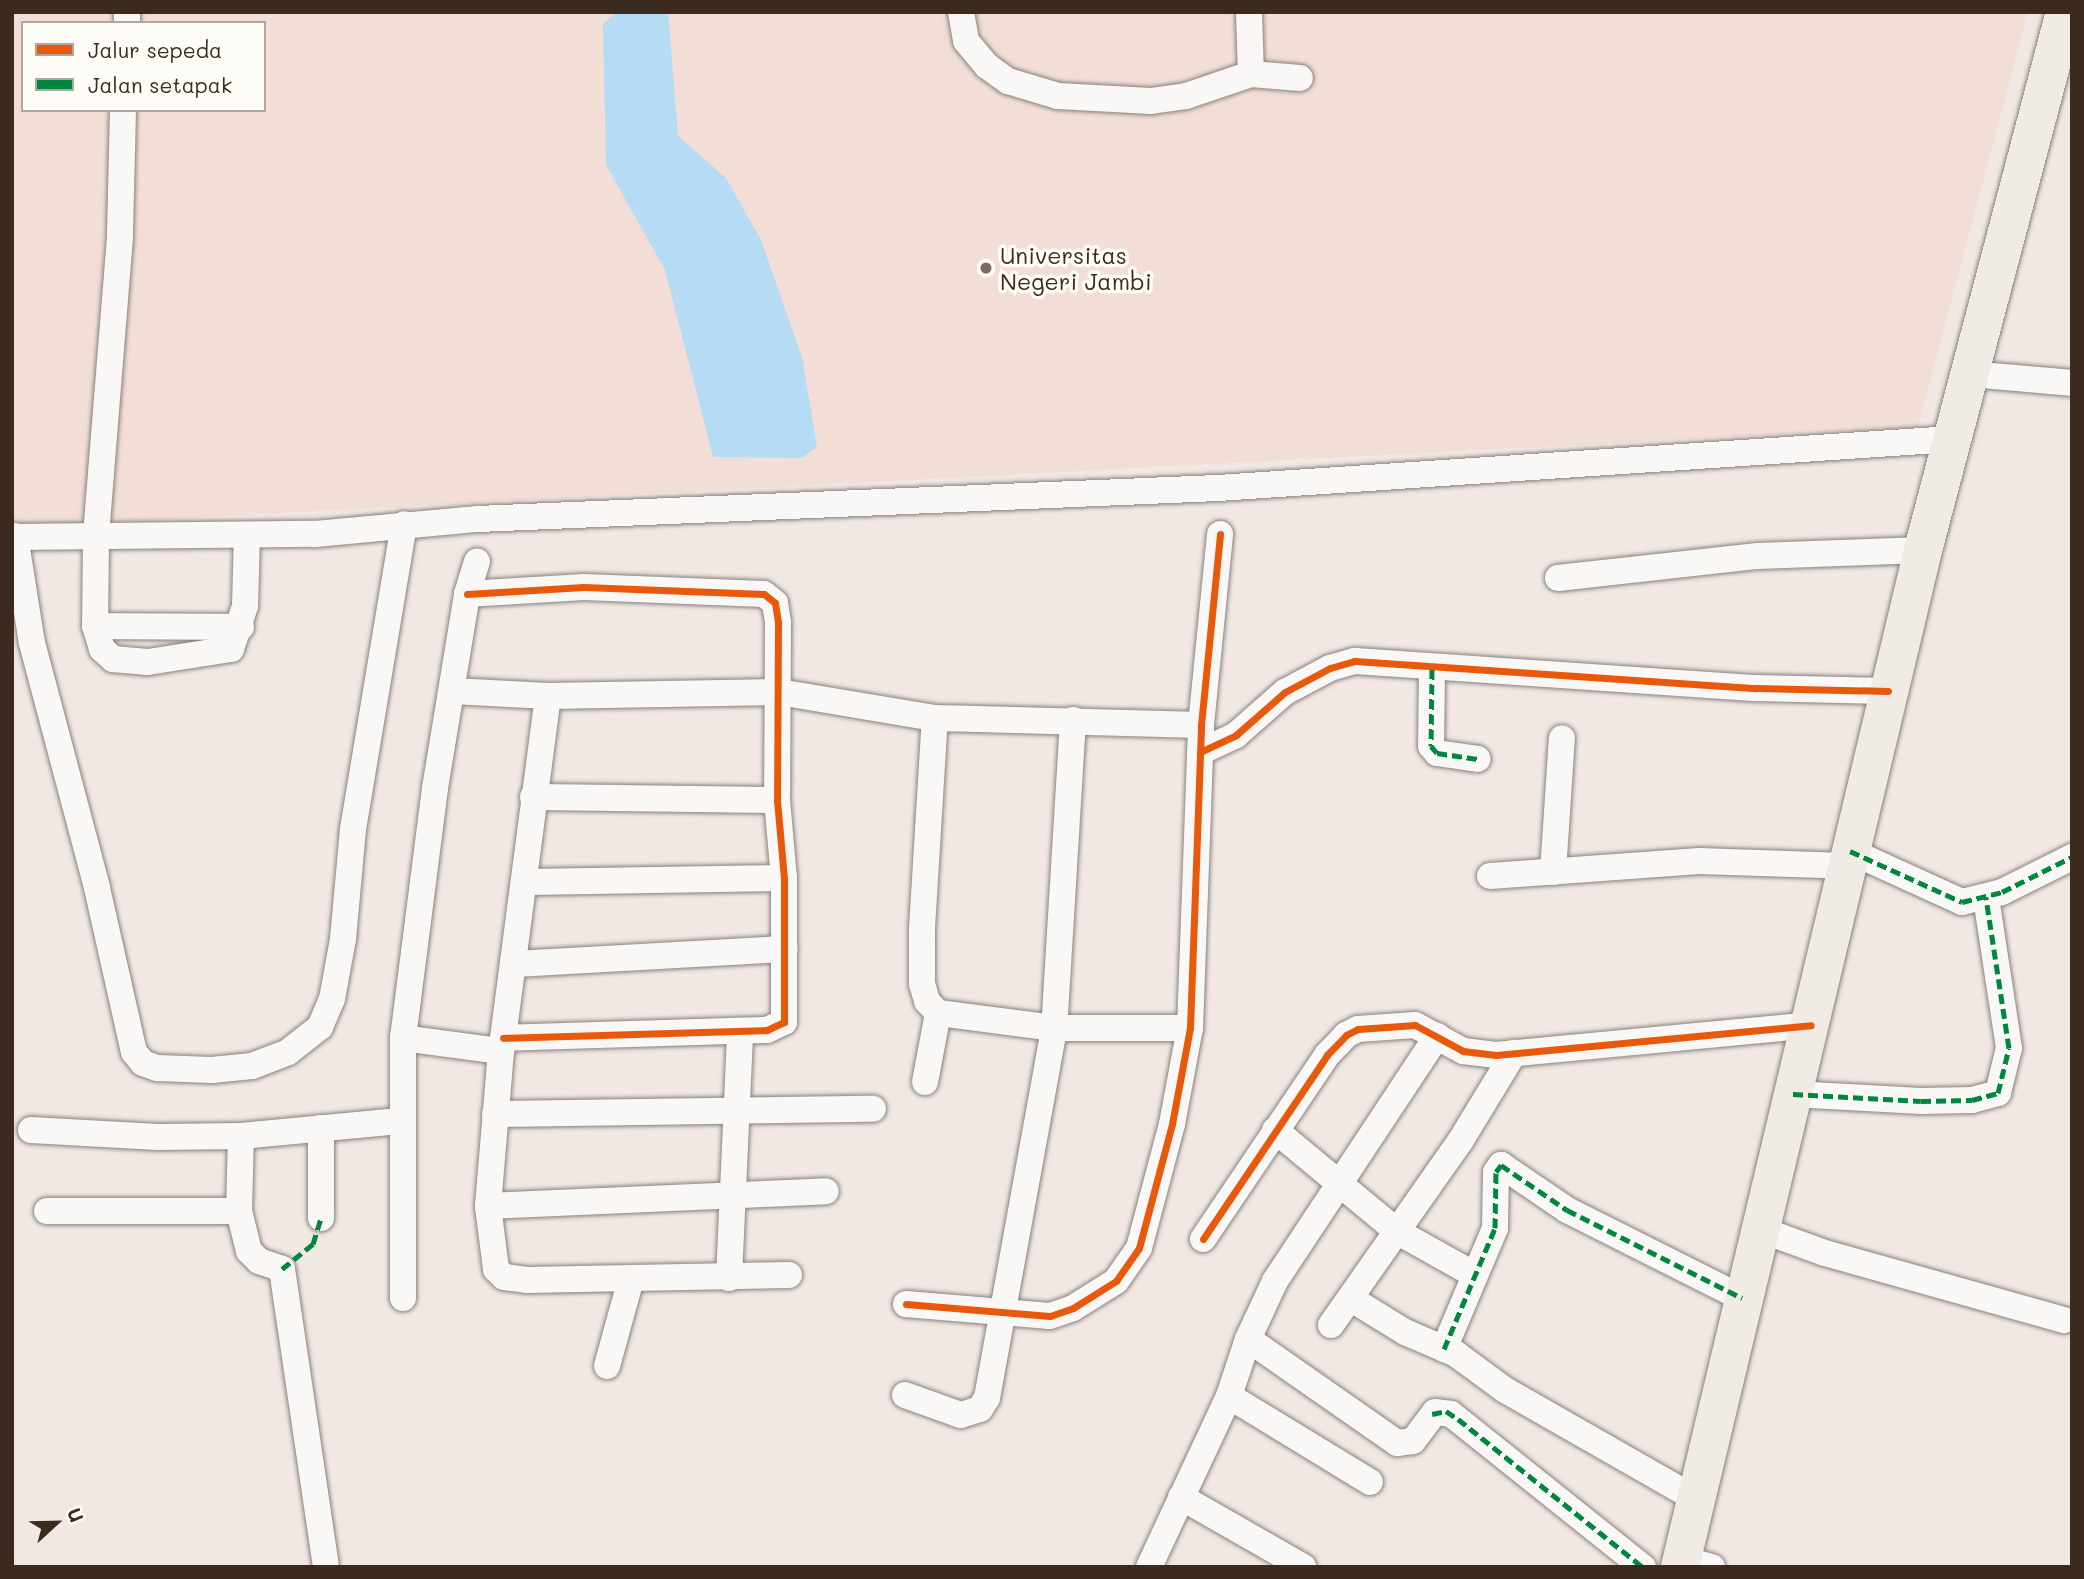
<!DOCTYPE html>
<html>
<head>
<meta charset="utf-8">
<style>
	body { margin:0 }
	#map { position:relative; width:2084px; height:1579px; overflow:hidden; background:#f1e8e4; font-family:Mali,sans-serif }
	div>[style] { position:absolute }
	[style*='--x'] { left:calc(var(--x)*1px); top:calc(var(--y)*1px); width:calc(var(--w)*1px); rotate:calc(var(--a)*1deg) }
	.built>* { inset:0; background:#f2ded7 }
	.water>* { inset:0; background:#b6dbf5 }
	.roads { filter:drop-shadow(0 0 2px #88817c) drop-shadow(0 0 2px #88817c) }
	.minor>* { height:26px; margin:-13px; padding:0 13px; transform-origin:13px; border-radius:13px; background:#faf8f6 }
	.highway>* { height:38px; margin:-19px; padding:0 19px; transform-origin:19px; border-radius:19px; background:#f1ebe5 }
	.quiet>* { height:5px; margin-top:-2.5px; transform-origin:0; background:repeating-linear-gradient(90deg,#00873e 0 10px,transparent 0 15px) }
	.cycleway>* { height:7px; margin:-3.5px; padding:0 3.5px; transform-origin:3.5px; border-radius:3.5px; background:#e8590c }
	.dots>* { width:19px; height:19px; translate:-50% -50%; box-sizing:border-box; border:4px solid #fdfcf7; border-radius:50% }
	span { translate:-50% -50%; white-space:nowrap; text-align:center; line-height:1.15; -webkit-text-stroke:7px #fdfcf7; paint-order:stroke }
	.poi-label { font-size:23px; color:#3b2a1e }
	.left { translate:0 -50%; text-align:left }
	.frame { position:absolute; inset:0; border:14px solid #3b2a1e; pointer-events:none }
	.legend { position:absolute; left:21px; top:21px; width:245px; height:91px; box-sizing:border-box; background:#fdfcf7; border:2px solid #afa8a0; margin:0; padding:9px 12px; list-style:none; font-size:21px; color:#3b2a1e }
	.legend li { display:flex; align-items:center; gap:14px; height:35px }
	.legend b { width:35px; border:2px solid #afa8a0 }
	.north { position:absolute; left:21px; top:1488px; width:70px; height:70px; -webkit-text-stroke:5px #fdfcf7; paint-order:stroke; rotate:68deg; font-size:19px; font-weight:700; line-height:28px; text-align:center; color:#3b2a1e }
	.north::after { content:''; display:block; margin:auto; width:24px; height:32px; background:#3b2a1e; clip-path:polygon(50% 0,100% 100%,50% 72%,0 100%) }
</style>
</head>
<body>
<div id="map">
	<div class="built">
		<div style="clip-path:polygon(evenodd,12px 12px,2028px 12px,1918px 427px,12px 527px,12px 12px,23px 23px,264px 23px,264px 110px,23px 110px,23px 23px)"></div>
	</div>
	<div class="water">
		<div style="clip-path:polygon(617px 12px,668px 12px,678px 136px,726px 178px,761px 240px,802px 357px,817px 447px,802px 458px,713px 457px,665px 270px,606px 165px,603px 24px)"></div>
	</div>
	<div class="roads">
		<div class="minor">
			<div style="--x:961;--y:12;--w:29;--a:80"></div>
			<div style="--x:966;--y:41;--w:33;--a:50"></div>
			<div style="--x:987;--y:66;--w:26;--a:36"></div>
			<div style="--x:1008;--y:81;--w:52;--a:16.7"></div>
			<div style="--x:1058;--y:96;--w:93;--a:3.1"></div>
			<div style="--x:1151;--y:101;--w:35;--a:-8"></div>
			<div style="--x:1186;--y:96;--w:69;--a:-18.7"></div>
			<div style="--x:1251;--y:74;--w:49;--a:4.7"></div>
			<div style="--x:1249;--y:12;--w:62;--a:88.2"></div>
			<div style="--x:127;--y:23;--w:11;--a:-90"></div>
			<div style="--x:123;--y:110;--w:127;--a:91.4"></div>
			<div style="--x:120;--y:237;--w:301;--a:94.6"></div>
			<div style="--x:96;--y:537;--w:89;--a:90.6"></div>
			<div style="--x:95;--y:626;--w:24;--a:73"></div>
			<div style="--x:102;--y:649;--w:15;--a:42"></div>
			<div style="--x:113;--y:659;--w:35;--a:5"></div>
			<div style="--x:148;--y:662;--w:84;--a:-8.9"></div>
			<div style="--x:231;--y:649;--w:45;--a:-72"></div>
			<div style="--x:245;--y:606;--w:71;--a:-88.4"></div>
			<div style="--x:1970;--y:374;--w:102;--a:5"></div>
			<div style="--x:15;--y:536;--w:108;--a:81"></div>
			<div style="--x:32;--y:643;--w:253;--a:75.1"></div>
			<div style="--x:97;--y:888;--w:168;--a:77.3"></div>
			<div style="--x:134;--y:1052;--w:14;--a:51"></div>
			<div style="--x:143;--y:1063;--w:15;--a:20"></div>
			<div style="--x:157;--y:1068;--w:55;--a:2.1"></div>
			<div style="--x:212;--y:1070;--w:40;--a:-5.7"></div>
			<div style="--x:252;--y:1066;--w:39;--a:-21"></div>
			<div style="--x:288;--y:1052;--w:41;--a:-38"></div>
			<div style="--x:320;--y:1027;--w:30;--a:-67"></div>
			<div style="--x:332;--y:999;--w:61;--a:-79.6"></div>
			<div style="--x:343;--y:939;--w:110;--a:-84.8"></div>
			<div style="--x:353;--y:829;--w:309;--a:-80.5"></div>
			<div style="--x:12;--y:537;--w:303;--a:-0.6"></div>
			<div style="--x:315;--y:534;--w:164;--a:-5.3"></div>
			<div style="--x:478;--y:519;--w:741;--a:-2.4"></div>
			<div style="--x:1218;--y:488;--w:735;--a:-3.82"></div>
			<div style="--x:1558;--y:578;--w:201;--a:-6.3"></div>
			<div style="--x:1758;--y:556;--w:165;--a:-2.1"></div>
			<div style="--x:467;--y:594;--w:117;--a:-3.4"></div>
			<div style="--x:584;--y:587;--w:180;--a:2.2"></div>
			<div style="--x:764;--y:594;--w:14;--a:39"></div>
			<div style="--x:775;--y:603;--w:20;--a:81"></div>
			<div style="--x:778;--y:623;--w:177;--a:90.3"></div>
			<div style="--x:777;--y:800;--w:78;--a:84.9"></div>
			<div style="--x:784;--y:878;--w:144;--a:90"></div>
			<div style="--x:784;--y:1022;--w:19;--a:155"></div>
			<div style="--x:767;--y:1030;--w:264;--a:178.3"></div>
			<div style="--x:95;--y:626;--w:146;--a:0.4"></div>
			<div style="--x:1432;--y:669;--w:77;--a:90.7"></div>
			<div style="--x:1431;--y:746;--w:9;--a:49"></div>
			<div style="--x:1437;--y:753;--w:41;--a:8.3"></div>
			<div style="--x:452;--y:691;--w:96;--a:3"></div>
			<div style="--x:548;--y:696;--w:231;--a:-1"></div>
			<div style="--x:779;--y:692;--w:158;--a:9.5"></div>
			<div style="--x:935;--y:718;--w:266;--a:1.5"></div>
			<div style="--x:548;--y:696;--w:358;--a:97.5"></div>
			<div style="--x:501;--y:1051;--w:156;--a:94.8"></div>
			<div style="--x:488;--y:1206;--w:64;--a:82.8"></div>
			<div style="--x:496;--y:1269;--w:11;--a:45"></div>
			<div style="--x:504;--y:1277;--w:23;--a:7"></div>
			<div style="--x:527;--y:1280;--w:262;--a:-1.1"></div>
			<div style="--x:1073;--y:720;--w:309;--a:93.5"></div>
			<div style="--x:1054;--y:1028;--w:136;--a:0"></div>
			<div style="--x:1200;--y:752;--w:40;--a:-25"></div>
			<div style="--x:1236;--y:735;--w:65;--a:-41.3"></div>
			<div style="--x:1285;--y:692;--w:51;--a:-28.1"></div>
			<div style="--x:1330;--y:668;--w:26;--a:-16"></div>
			<div style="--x:1355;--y:661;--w:402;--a:3.9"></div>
			<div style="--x:1756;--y:688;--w:132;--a:1.3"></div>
			<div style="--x:533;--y:797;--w:244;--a:0.7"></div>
			<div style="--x:1850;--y:851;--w:123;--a:24.5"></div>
			<div style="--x:1962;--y:902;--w:41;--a:-14"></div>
			<div style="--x:2002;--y:892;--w:78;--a:-26.6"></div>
			<div style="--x:1553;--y:872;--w:134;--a:-86.2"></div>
			<div style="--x:1490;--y:876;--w:210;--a:-4.1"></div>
			<div style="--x:1699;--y:861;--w:147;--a:1.9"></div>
			<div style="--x:524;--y:882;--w:260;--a:-0.9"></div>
			<div style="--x:515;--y:964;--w:270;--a:-3.2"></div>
			<div style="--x:403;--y:1038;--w:99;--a:7.6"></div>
			<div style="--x:925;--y:1082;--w:70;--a:-79.3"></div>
			<div style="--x:1793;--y:1094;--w:128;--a:3.1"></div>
			<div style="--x:1921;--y:1101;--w:51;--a:-1.1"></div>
			<div style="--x:1972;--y:1100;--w:27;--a:-15"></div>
			<div style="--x:1998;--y:1093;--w:46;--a:-76.3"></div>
			<div style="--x:2009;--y:1048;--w:153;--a:-98.7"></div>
			<div style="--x:495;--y:1114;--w:378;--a:-0.8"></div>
			<div style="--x:321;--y:1128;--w:90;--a:90"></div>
			<div style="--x:31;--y:1130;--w:127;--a:3.2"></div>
			<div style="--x:158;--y:1137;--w:83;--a:-0.7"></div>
			<div style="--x:241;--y:1136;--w:159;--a:-5.4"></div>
			<div style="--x:1275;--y:1130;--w:160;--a:39.7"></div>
			<div style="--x:1398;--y:1232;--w:88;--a:29.2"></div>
			<div style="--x:488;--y:1206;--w:338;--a:-2.5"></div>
			<div style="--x:47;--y:1211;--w:192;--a:0"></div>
			<div style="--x:239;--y:1211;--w:75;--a:-88.5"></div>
			<div style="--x:239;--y:1211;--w:41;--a:76"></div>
			<div style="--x:249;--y:1251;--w:14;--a:45"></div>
			<div style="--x:259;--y:1261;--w:24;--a:19"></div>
			<div style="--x:282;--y:1269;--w:301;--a:81.6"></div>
			<div style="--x:1759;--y:1229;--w:70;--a:20"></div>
			<div style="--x:1825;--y:1253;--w:248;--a:15.7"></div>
			<div style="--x:1203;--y:1239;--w:222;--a:-56"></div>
			<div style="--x:1327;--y:1055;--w:28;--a:-46"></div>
			<div style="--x:1346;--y:1035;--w:13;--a:-27"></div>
			<div style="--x:1358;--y:1029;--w:57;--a:-4"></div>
			<div style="--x:1415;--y:1025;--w:55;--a:28.4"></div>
			<div style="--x:1463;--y:1051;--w:33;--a:7"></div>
			<div style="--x:1496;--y:1055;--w:316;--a:-5.4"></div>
			<div style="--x:729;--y:1278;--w:246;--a:-87.4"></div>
			<div style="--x:403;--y:1298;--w:260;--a:-90"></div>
			<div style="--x:403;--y:1038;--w:252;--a:-82.7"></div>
			<div style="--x:435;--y:788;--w:197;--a:-80.6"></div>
			<div style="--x:467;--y:594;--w:34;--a:-73"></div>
			<div style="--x:1353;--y:1300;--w:61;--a:31.6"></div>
			<div style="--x:1405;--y:1332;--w:56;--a:23.3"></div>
			<div style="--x:1456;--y:1354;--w:61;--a:36.3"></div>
			<div style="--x:1505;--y:1390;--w:220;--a:29.7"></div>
			<div style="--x:906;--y:1304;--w:144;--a:4.8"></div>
			<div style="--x:1050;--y:1316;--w:24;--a:-19"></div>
			<div style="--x:1073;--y:1308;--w:51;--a:-32.1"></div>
			<div style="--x:1116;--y:1281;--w:40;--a:-55.1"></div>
			<div style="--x:1139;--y:1248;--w:128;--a:-75.1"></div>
			<div style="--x:1172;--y:1124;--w:98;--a:-79.4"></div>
			<div style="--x:1190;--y:1028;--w:303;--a:-87.9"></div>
			<div style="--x:1201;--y:725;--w:192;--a:-84.3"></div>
			<div style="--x:1331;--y:1325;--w:226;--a:-54.9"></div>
			<div style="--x:1461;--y:1140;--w:102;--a:-58.7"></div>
			<div style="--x:1248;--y:1339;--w:182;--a:34.9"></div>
			<div style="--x:1397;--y:1443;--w:16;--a:-7"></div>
			<div style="--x:1413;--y:1441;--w:36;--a:-53"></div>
			<div style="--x:1435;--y:1412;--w:16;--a:7"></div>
			<div style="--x:1451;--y:1414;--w:246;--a:38.6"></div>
			<div style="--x:1444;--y:1349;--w:131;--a:-67.1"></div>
			<div style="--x:1495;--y:1228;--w:56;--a:-89"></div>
			<div style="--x:1496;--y:1172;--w:9;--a:-54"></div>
			<div style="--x:1501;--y:1165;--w:80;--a:34.3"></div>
			<div style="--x:1567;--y:1210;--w:196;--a:26.7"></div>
			<div style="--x:607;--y:1366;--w:90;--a:-74.6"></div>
			<div style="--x:905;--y:1395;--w:59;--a:19.7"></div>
			<div style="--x:961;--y:1415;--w:20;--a:-18"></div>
			<div style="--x:980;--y:1409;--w:13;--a:-58"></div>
			<div style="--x:987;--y:1398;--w:376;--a:-79.7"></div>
			<div style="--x:1054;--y:1028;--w:117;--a:-172.6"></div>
			<div style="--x:938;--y:1013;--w:16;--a:-133"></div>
			<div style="--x:927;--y:1001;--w:18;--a:-106"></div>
			<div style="--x:922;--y:984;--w:56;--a:-90"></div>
			<div style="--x:922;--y:928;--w:210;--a:-86.5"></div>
			<div style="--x:1229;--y:1396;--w:165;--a:31.4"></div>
			<div style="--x:1181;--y:1497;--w:141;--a:29.8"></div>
			<div style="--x:1682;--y:1559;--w:31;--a:15"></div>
			<div style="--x:1149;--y:1567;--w:189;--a:-64.9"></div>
			<div style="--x:1229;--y:1396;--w:60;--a:-71.6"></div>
			<div style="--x:1248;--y:1339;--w:64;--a:-65"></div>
			<div style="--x:1275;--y:1281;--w:294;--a:-56.5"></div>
		</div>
		<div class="highway">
			<div style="--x:1680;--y:1567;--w:1046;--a:-76.56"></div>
			<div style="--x:1923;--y:550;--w:556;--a:-75.21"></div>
		</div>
	</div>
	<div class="quiet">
		<div style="--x:1432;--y:669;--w:77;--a:90.7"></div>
		<div style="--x:1431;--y:746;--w:9;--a:49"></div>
		<div style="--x:1437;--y:753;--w:41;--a:8.3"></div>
		<div style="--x:1850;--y:851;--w:123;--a:24.5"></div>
		<div style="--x:1962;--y:902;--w:41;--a:-14"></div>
		<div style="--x:2002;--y:892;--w:78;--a:-26.6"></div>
		<div style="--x:1793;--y:1094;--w:128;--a:3.1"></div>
		<div style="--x:1921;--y:1101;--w:51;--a:-1.1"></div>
		<div style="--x:1972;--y:1100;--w:27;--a:-15"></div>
		<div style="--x:1998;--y:1093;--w:46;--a:-76.3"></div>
		<div style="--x:2009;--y:1048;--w:153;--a:-98.7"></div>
		<div style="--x:282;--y:1269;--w:40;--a:-39"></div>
		<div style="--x:313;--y:1244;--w:27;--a:-73"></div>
		<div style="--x:1444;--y:1349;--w:131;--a:-67.1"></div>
		<div style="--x:1495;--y:1228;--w:56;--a:-89"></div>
		<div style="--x:1496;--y:1172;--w:9;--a:-54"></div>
		<div style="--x:1501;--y:1165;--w:80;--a:34.3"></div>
		<div style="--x:1567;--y:1210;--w:196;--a:26.7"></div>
		<div style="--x:1432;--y:1414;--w:14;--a:-12"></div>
		<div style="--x:1446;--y:1411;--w:14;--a:34"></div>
		<div style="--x:1458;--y:1419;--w:237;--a:38.7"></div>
	</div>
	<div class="cycleway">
		<div style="--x:467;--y:594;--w:117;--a:-3.4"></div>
		<div style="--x:584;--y:587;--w:180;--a:2.2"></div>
		<div style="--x:764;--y:594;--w:14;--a:39"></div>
		<div style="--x:775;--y:603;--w:20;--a:81"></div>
		<div style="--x:778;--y:623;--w:177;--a:90.3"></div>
		<div style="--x:777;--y:800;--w:78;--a:84.9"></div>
		<div style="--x:784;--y:878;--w:144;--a:90"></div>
		<div style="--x:784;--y:1022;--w:19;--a:155"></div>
		<div style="--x:767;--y:1030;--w:264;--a:178.3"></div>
		<div style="--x:1200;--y:752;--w:40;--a:-25"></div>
		<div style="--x:1236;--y:735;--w:65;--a:-41.3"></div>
		<div style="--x:1285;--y:692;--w:51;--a:-28.1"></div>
		<div style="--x:1330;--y:668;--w:26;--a:-16"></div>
		<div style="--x:1355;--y:661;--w:402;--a:3.9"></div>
		<div style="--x:1756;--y:688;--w:132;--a:1.3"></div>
		<div style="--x:1203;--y:1239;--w:222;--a:-56"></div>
		<div style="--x:1327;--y:1055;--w:28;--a:-46"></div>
		<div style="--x:1346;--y:1035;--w:13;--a:-27"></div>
		<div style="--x:1358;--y:1029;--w:57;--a:-4"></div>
		<div style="--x:1415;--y:1025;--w:55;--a:28.4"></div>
		<div style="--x:1463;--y:1051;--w:33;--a:7"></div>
		<div style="--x:1496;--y:1055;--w:316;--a:-5.4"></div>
		<div style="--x:906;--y:1304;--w:144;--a:4.8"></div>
		<div style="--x:1050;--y:1316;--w:24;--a:-19"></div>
		<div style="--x:1073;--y:1308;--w:51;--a:-32.1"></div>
		<div style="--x:1116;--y:1281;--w:40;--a:-55.1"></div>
		<div style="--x:1139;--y:1248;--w:128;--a:-75.1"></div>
		<div style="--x:1172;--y:1124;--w:98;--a:-79.4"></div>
		<div style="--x:1190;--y:1028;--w:303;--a:-87.9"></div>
		<div style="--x:1201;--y:725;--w:192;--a:-84.3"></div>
	</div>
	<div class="dots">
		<div style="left:986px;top:268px;background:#7b6c63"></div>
	</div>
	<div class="poi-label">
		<span class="left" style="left:1000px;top:268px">Universitas<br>Negeri Jambi</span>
	</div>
	<div class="frame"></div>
	<ul class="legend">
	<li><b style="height:9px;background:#e8590c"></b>Jalur sepeda</li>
	<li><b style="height:9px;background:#00873e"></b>Jalan setapak</li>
	</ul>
	<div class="north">U</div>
</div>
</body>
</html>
